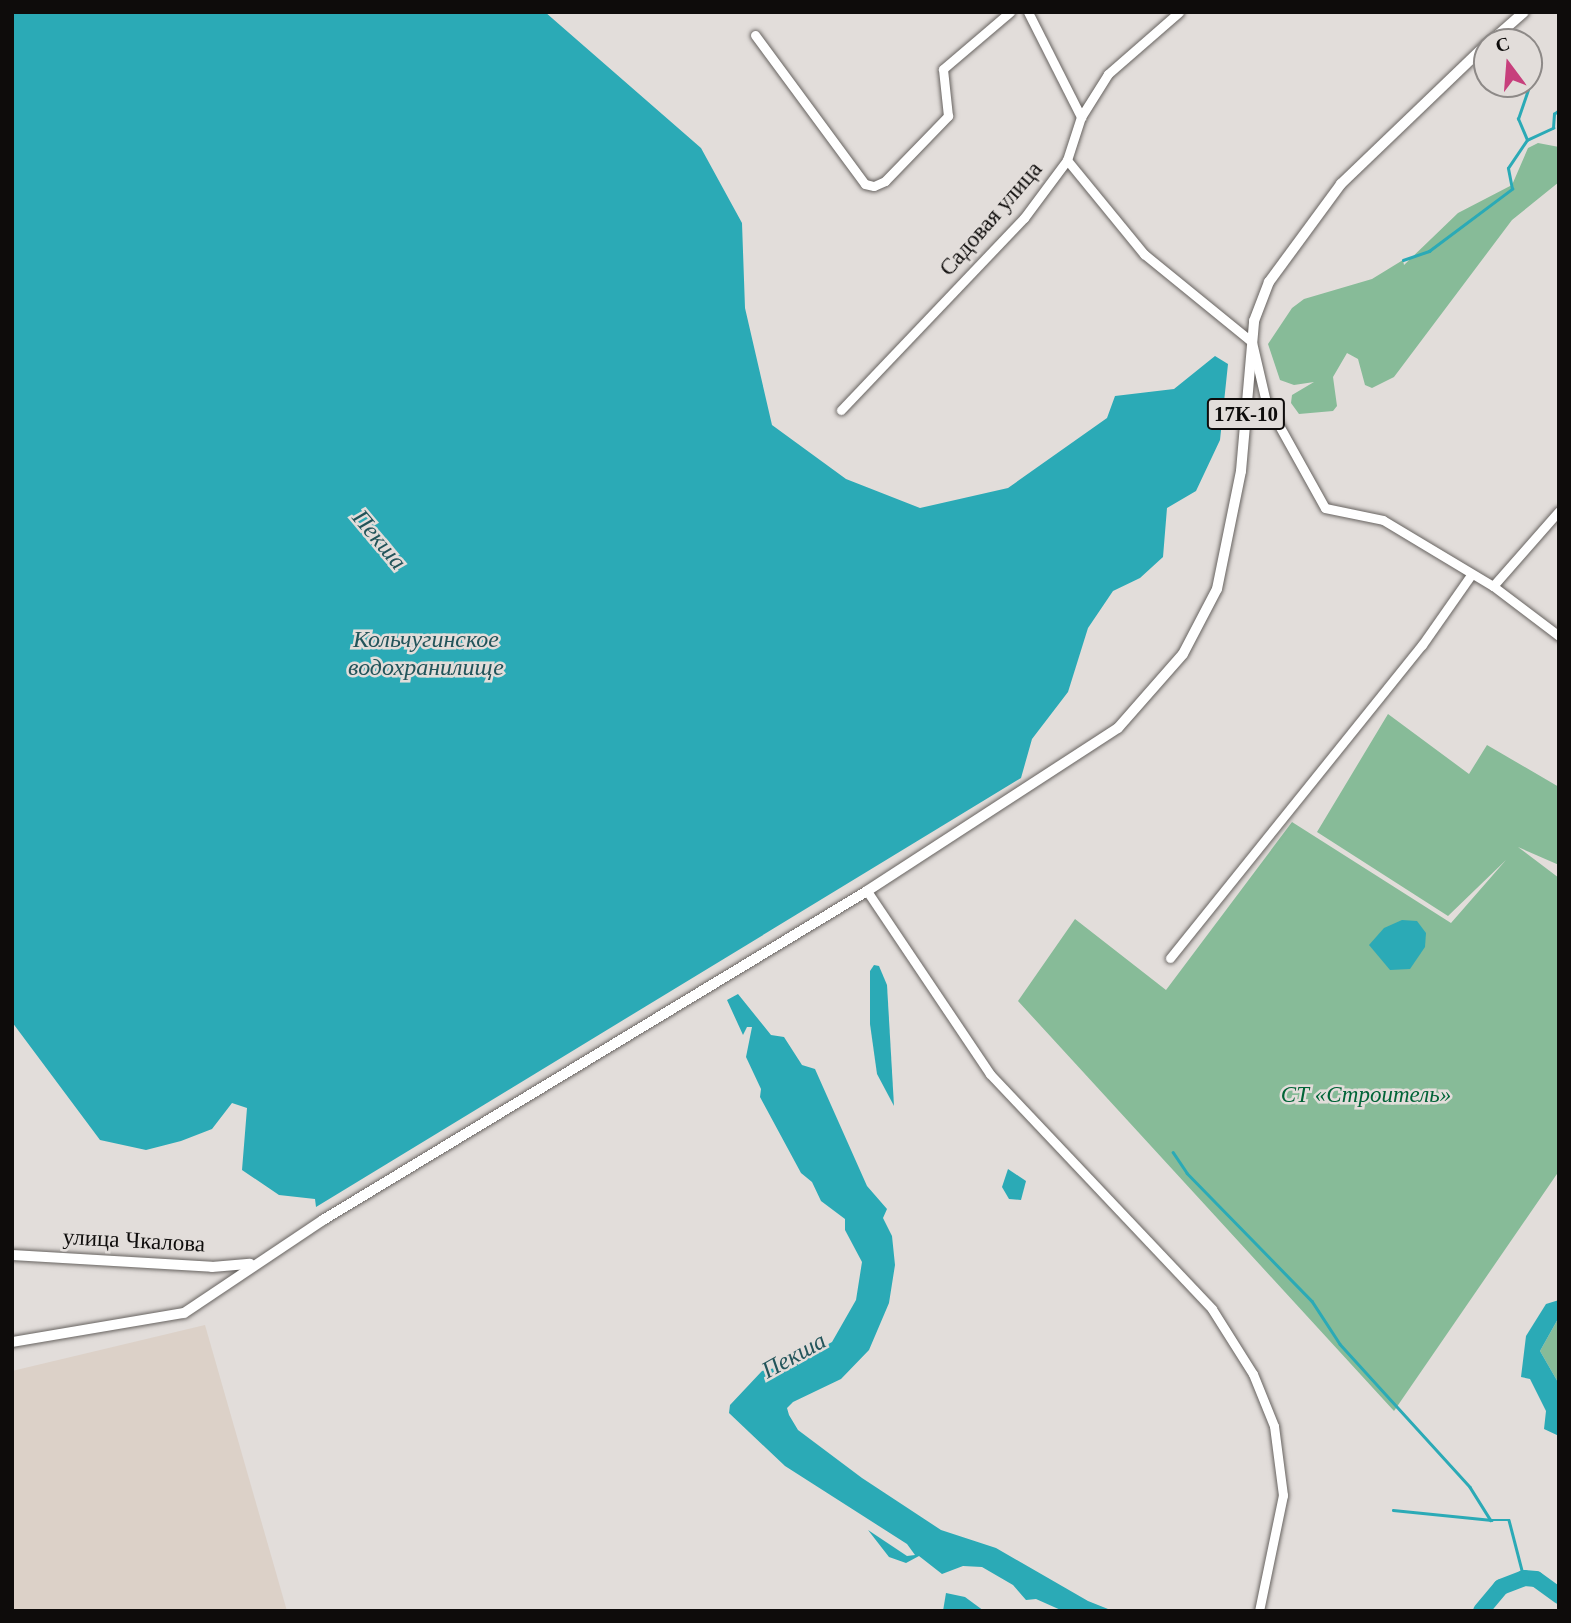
<!DOCTYPE html>
<html>
<head>
<meta charset="utf-8">
<style>
	body { margin:0 }
	#map { position:relative; width:1571px; height:1623px; overflow:hidden; background:#e2ddda; font-family:"Times New Roman",serif }
	div>[style] { position:absolute }
	[style*='--x'] { left:calc(var(--x)*1px); top:calc(var(--y)*1px); width:calc(var(--w)*1px); rotate:calc(var(--a)*1deg) }
	.built>* { inset:0; background:#dcd1c8 }
	.green>* { inset:0; background:#87bb98 }
	.water>* { inset:0; background:#2baab6 }
	.stream>* { height:2.5px; margin:-1.25px; padding:0 1.25px; transform-origin:1.25px; border-radius:1.25px; background:#2baab6 }
	.river>* { height:16px; margin:-8px; padding:0 8px; transform-origin:8px; border-radius:8px; background:#2baab6 }
	.roads { filter:drop-shadow(0 0 2px #676360) drop-shadow(0 0 2px #676360) }
	.minor>* { height:9px; margin:-4.5px; padding:0 4.5px; transform-origin:4.5px; border-radius:4.5px; background:#fff }
	.major>* { height:10px; margin:-5px; padding:0 5px; transform-origin:5px; border-radius:5px; background:#fff }
	span { translate:-50% -50%; white-space:nowrap; text-align:center; line-height:1.15; -webkit-text-stroke:5px #e2ddda; paint-order:stroke }
	.shield-label span { padding:2px 5px; background:#e2ddda; border:2px solid; border-radius:5px; -webkit-text-stroke-width:0 }
	.shield-label { font-size:21px; color:#0e0c0b; font-weight:700 }
	.street-label { font-size:23px; color:#0e0c0b }
	.park-label { font-size:23px; color:#016437; font-style:italic }
	.water-label { font-size:24px; color:#22545a; font-style:italic }
	.frame { position:absolute; inset:0; border:14px solid #0e0c0b; pointer-events:none }
	.north { position:absolute; left:1473px; top:28px; width:70px; height:70px; box-sizing:border-box; background:#e2ddda; border:2px solid #8d8987; border-radius:50%; rotate:344deg; font-size:19px; font-weight:700; line-height:28px; text-align:center; color:#0e0c0b }
	.north::after { content:''; display:block; margin:auto; width:24px; height:32px; background:#c73f7c; clip-path:polygon(50% 0,100% 100%,50% 72%,0 100%) }
</style>
</head>
<body>
<div id="map">
	<div class="built">
		<div style="clip-path:polygon(205px 1325px,287px 1611px,12px 1611px,12px 1371px)"></div>
	</div>
	<div class="green">
		<div style="clip-path:polygon(1538px 143px,1559px 147px,1559px 182px,1512px 220px,1394px 377px,1372px 388px,1365px 385px,1358px 359px,1347px 353px,1333px 377px,1337px 406px,1333px 411px,1299px 414px,1291px 403px,1292px 395px,1314px 382px,1294px 385px,1280px 380px,1268px 344px,1292px 308px,1304px 299px,1372px 279px,1403px 260px,1404px 265px,1458px 213px,1512px 185px,1528px 148px)"></div>
		<div style="clip-path:polygon(1388px 714px,1469px 774px,1487px 745px,1559px 787px,1559px 865px,1518px 847px,1559px 878px,1559px 1171px,1394px 1411px,1018px 1001px,1075px 919px,1166px 990px,1292px 822px,1451px 923px,1506px 860px,1448px 916px,1317px 832px)"></div>
		<div style="clip-path:polygon(1559px 1317px,1559px 1384px,1540px 1351px)"></div>
	</div>
	<div class="water">
		<div style="clip-path:polygon(12px 12px,545px 12px,701px 148px,742px 223px,745px 308px,772px 425px,846px 479px,920px 508px,1008px 488px,1107px 418px,1115px 396px,1174px 389px,1215px 356px,1228px 364px,1220px 440px,1196px 491px,1167px 508px,1163px 557px,1140px 578px,1113px 591px,1088px 628px,1068px 692px,1032px 739px,1021px 778px,316px 1207px,315px 1199px,279px 1195px,242px 1170px,247px 1108px,232px 1103px,212px 1129px,181px 1141px,146px 1150px,100px 1140px,12px 1022px)"></div>
		<div style="clip-path:polygon(1402px 920px,1417px 921px,1426px 933px,1425px 947px,1410px 969px,1390px 970px,1369px 945px,1384px 928px)"></div>
		<div style="clip-path:polygon(874px 965px,879px 966px,887px 985px,894px 1106px,877px 1074px,870px 1024px,870px 971px)"></div>
		<div style="clip-path:polygon(738px 994px,771px 1035px,784px 1037px,802px 1065px,815px 1069px,867px 1186px,887px 1209px,883px 1218px,892px 1236px,895px 1265px,889px 1303px,869px 1350px,841px 1379px,793px 1402px,787px 1408px,789px 1415px,798px 1430px,862px 1478px,941px 1530px,996px 1548px,1088px 1601px,1113px 1611px,1063px 1611px,1036px 1599px,1026px 1600px,1013px 1585px,982px 1567px,963px 1566px,942px 1574px,919px 1556px,906px 1563px,889px 1557px,868px 1530px,907px 1556px,915px 1555px,907px 1544px,785px 1466px,729px 1413px,730px 1405px,762px 1371px,792px 1364px,832px 1342px,856px 1300px,862px 1262px,845px 1230px,845px 1219px,821px 1201px,812px 1182px,801px 1173px,760px 1097px,761px 1089px,746px 1057px,752px 1027px,747px 1027px,743px 1035px,727px 1000px)"></div>
		<div style="clip-path:polygon(1008px 1169px,1026px 1181px,1021px 1200px,1009px 1199px,1002px 1187px)"></div>
		<div style="clip-path:polygon(1559px 1300px,1559px 1317px,1540px 1351px,1559px 1384px,1559px 1436px,1544px 1429px,1546px 1411px,1530px 1379px,1521px 1377px,1526px 1336px,1546px 1304px)"></div>
		<div style="clip-path:polygon(946px 1593px,965px 1597px,984px 1611px,943px 1611px)"></div>
	</div>
	<div class="stream">
		<div style="--x:1527;--y:140;--w:29;--a:-25"></div>
		<div style="--x:1553;--y:128;--w:14;--a:-86"></div>
		<div style="--x:1554;--y:114;--w:6;--a:-39"></div>
		<div style="--x:1403;--y:260;--w:28;--a:-19"></div>
		<div style="--x:1429;--y:251;--w:104;--a:-36.8"></div>
		<div style="--x:1512;--y:189;--w:21;--a:-101"></div>
		<div style="--x:1508;--y:168;--w:34;--a:-56"></div>
		<div style="--x:1527;--y:140;--w:23;--a:-113"></div>
		<div style="--x:1518;--y:119;--w:40;--a:-71.1"></div>
		<div style="--x:1531;--y:81;--w:17;--a:-97"></div>
		<div style="--x:1173;--y:1152;--w:25;--a:56"></div>
		<div style="--x:1187;--y:1173;--w:179;--a:45.7"></div>
		<div style="--x:1312;--y:1301;--w:51;--a:56.9"></div>
		<div style="--x:1340;--y:1344;--w:193;--a:47.7"></div>
		<div style="--x:1470;--y:1487;--w:39;--a:58"></div>
		<div style="--x:1491;--y:1520;--w:18;--a:0"></div>
		<div style="--x:1509;--y:1520;--w:60;--a:75.5"></div>
		<div style="--x:1393;--y:1510;--w:99;--a:5.8"></div>
	</div>
	<div class="river">
		<div style="--x:1481;--y:1611;--w:31;--a:-50"></div>
		<div style="--x:1501;--y:1587;--w:25;--a:-21"></div>
		<div style="--x:1524;--y:1578;--w:12;--a:5"></div>
		<div style="--x:1536;--y:1579;--w:29;--a:36"></div>
	</div>
	<div class="roads">
		<div class="minor">
			<div style="--x:1028;--y:12;--w:118;--a:63.2"></div>
			<div style="--x:755;--y:35;--w:185;--a:53.6"></div>
			<div style="--x:865;--y:184;--w:9;--a:13"></div>
			<div style="--x:874;--y:186;--w:12;--a:-24"></div>
			<div style="--x:885;--y:181;--w:91;--a:-45.9"></div>
			<div style="--x:948;--y:116;--w:47;--a:-96.1"></div>
			<div style="--x:943;--y:69;--w:88;--a:-40.4"></div>
			<div style="--x:1067;--y:160;--w:122;--a:50.7"></div>
			<div style="--x:1144;--y:254;--w:139;--a:39.2"></div>
			<div style="--x:1252;--y:342;--w:62;--a:76.9"></div>
			<div style="--x:1266;--y:402;--w:121;--a:60.9"></div>
			<div style="--x:1325;--y:508;--w:59;--a:11.7"></div>
			<div style="--x:1383;--y:520;--w:128;--a:31"></div>
			<div style="--x:1493;--y:586;--w:83;--a:37.1"></div>
			<div style="--x:841;--y:410;--w:265;--a:-46.4"></div>
			<div style="--x:1024;--y:218;--w:72;--a:-53.4"></div>
			<div style="--x:1067;--y:160;--w:45;--a:-72"></div>
			<div style="--x:1081;--y:117;--w:51;--a:-57.9"></div>
			<div style="--x:1108;--y:74;--w:94;--a:-41.1"></div>
			<div style="--x:1493;--y:586;--w:100;--a:-48.7"></div>
			<div style="--x:867;--y:891;--w:220;--a:56.1"></div>
			<div style="--x:990;--y:1074;--w:323;--a:46.6"></div>
			<div style="--x:1212;--y:1309;--w:77;--a:57.8"></div>
			<div style="--x:1253;--y:1374;--w:56;--a:68"></div>
			<div style="--x:1274;--y:1426;--w:70;--a:82.6"></div>
			<div style="--x:1283;--y:1495;--w:118;--a:101.7"></div>
			<div style="--x:1170;--y:958;--w:402;--a:-51.2"></div>
			<div style="--x:1422;--y:645;--w:85;--a:-55"></div>
		</div>
		<div class="major">
			<div style="--x:1490;--y:42;--w:45;--a:-41.4"></div>
			<div style="--x:12;--y:1255;--w:200;--a:3.4"></div>
			<div style="--x:212;--y:1267;--w:38;--a:-5"></div>
			<div style="--x:12;--y:1342;--w:174;--a:-9.6"></div>
			<div style="--x:184;--y:1313;--w:167;--a:-33.8"></div>
			<div style="--x:323;--y:1220;--w:636;--a:-31.16"></div>
			<div style="--x:867;--y:891;--w:299;--a:-33"></div>
			<div style="--x:1118;--y:728;--w:98;--a:-48.7"></div>
			<div style="--x:1183;--y:654;--w:73;--a:-62.4"></div>
			<div style="--x:1217;--y:589;--w:120;--a:-78.5"></div>
			<div style="--x:1241;--y:471;--w:151;--a:-85"></div>
			<div style="--x:1254;--y:321;--w:42;--a:-69"></div>
			<div style="--x:1269;--y:282;--w:122;--a:-53.7"></div>
			<div style="--x:1341;--y:184;--w:202;--a:-43.8"></div>
		</div>
	</div>
	<div class="shield-label">
		<span style="left:1246px;top:414px">17К-10</span>
	</div>
	<div class="street-label">
		<span style="left:991px;top:219px;rotate:-49deg">Садовая улица</span>
		<span style="left:134px;top:1241px;rotate:3deg">улица Чкалова</span>
	</div>
	<div class="park-label">
		<span style="left:1366px;top:1095px">СТ «Строитель»</span>
	</div>
	<div class="water-label">
		<span style="left:379px;top:540px;rotate:50deg">Пекша</span>
		<span style="left:426px;top:654px">Кольчугинское<br>водохранилище</span>
		<span style="left:794px;top:1356px;rotate:-29deg">Пекша</span>
	</div>
	<div class="frame"></div>
	<div class="north">С</div>
</div>
</body>
</html>
